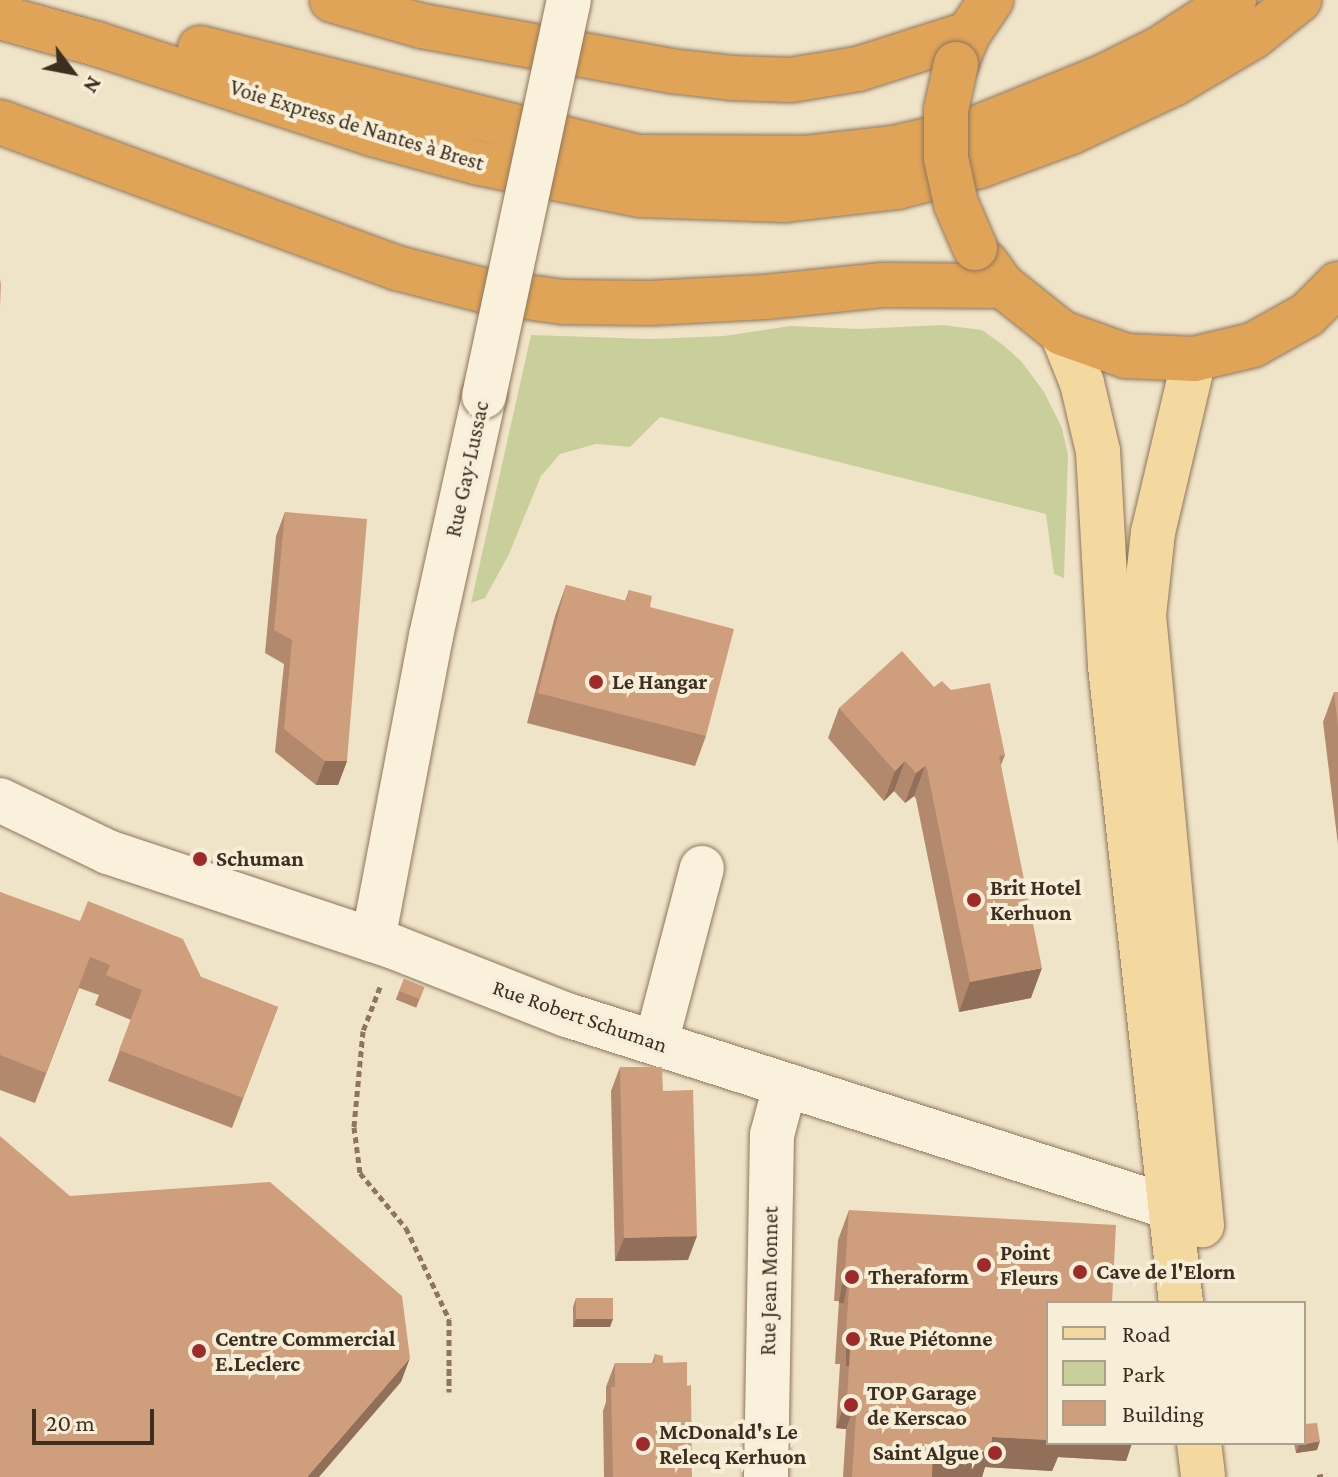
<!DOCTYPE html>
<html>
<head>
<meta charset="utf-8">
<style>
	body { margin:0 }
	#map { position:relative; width:1338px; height:1477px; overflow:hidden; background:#f0e4c8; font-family:"Crimson Pro",serif }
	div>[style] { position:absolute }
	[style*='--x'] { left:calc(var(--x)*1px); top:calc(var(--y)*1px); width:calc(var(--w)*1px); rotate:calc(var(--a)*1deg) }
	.green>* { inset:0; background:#c9cf9b }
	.path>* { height:5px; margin-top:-2.5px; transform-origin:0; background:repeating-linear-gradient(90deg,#8d765c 0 6px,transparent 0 10px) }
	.roads { filter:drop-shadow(0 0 2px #8d765c) drop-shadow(0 0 2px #8d765c) }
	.minor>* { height:44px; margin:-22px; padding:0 22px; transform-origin:22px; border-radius:22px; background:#faf1dc }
	.major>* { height:44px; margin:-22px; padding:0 22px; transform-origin:22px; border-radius:22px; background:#f3d9a0 }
	.highway>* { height:44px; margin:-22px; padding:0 22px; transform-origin:22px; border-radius:22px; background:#e0a458 }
	.bridges { filter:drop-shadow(0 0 2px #8d765c) drop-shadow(0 0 2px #8d765c) }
	.minor-bridge>* { height:44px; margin:-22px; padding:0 22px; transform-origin:22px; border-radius:22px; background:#faf1dc }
	.highway-bridge>* { height:44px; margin:-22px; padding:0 22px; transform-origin:22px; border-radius:22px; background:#e0a458 }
	.wall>* { inset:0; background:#b2896c; transform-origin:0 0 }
	.shaded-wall>* { inset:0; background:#916f58; transform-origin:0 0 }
	.building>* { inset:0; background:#cf9f7d; transform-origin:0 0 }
	.dots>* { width:22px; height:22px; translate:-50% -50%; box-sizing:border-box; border:4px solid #f7eed8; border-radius:50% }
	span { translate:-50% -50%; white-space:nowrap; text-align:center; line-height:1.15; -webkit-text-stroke:8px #f7eed8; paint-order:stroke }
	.street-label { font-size:22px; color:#3d2e20 }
	.poi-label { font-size:22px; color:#3d2e20; font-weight:700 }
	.left { translate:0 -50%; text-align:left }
	.right { translate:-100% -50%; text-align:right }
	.legend { position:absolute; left:1046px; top:1301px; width:260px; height:144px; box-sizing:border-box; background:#f7eed8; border:2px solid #ada18e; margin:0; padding:10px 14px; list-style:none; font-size:24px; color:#3d2e20 }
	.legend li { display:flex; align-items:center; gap:16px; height:40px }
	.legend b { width:40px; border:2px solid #ada18e }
	.north { position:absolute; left:32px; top:32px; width:80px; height:80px; -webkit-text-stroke:6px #f7eed8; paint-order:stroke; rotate:122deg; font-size:22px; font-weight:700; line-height:32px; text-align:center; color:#3d2e20 }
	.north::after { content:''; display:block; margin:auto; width:28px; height:36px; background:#3d2e20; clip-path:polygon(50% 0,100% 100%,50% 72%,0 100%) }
	.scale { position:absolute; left:32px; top:1409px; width:122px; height:36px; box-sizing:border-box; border:4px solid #3d2e20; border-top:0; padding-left:10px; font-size:24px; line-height:28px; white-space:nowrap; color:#3d2e20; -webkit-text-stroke:6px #f7eed8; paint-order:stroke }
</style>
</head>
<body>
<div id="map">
	<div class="green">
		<div style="clip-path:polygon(942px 325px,982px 330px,1003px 345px,1021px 361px,1044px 392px,1062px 428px,1068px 455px,1064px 578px,1054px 574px,1046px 514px,660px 417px,630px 447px,596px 444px,560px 454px,541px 476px,509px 554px,485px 598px,471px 603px,531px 335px,650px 339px,724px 336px,791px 326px,858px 329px)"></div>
	</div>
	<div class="path">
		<div style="--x:380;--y:987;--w:47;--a:111.1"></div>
		<div style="--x:363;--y:1031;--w:96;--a:95.4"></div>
		<div style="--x:354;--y:1127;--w:46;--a:82.6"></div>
		<div style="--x:360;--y:1173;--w:72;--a:50.1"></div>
		<div style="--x:406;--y:1228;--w:101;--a:64.7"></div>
		<div style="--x:449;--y:1319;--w:73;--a:90"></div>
		<div style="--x:1317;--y:1477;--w:10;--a:-11"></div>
	</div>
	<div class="roads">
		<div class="minor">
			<div style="--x:0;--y:800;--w:120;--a:25.7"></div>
			<div style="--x:108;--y:852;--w:301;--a:18.4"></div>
			<div style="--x:394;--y:947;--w:186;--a:21.5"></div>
			<div style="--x:567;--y:1015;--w:632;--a:17.69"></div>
			<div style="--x:373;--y:940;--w:309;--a:-79.2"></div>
			<div style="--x:431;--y:636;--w:246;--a:-77.5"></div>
			<div style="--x:656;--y:1043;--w:181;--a:-75.3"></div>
			<div style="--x:766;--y:1477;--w:342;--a:-89"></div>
			<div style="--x:772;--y:1135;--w:51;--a:-75.1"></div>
		</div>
		<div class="major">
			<div style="--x:1062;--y:333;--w:54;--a:68.2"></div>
			<div style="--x:1082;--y:383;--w:70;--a:76.8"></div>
			<div style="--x:1098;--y:451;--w:215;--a:86.8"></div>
			<div style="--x:1110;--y:666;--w:641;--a:83.64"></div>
			<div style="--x:1194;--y:359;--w:178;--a:103.3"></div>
			<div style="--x:1153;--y:532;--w:83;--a:96.2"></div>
			<div style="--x:1144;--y:615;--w:613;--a:84.57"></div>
			<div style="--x:1199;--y:1443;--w:34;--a:83"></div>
		</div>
		<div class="highway">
			<div style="--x:332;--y:0;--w:94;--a:16.1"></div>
			<div style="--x:422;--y:26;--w:253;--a:10.2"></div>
			<div style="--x:671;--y:71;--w:61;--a:6.5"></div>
			<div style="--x:732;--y:78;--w:59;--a:1.9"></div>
			<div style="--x:791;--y:80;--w:68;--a:-9.3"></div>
			<div style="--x:858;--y:69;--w:115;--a:-17.7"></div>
			<div style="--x:0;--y:17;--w:101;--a:15.6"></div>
			<div style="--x:97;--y:44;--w:289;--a:18.1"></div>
			<div style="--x:372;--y:134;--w:111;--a:15.2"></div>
			<div style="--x:479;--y:163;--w:165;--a:11.2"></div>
			<div style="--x:641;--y:195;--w:144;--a:2"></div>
			<div style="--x:785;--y:200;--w:113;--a:-6.6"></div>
			<div style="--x:897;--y:187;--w:85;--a:-14.4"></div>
			<div style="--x:979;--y:166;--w:98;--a:-20.3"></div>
			<div style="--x:1071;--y:132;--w:115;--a:-25.2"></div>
			<div style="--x:1175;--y:83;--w:92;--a:-30.7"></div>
			<div style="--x:1254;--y:36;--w:58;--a:-38.7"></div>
			<div style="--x:200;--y:48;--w:451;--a:14"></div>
			<div style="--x:638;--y:157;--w:165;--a:0.3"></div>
			<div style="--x:803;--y:158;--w:92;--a:-6.3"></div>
			<div style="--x:894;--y:148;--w:80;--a:-13"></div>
			<div style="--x:972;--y:130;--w:144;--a:-22.1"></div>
			<div style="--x:1105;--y:76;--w:60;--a:-26.6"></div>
			<div style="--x:1159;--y:49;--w:90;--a:-33.2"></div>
			<div style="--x:957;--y:61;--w:29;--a:-68"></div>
			<div style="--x:968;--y:34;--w:41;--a:-55.9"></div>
			<div style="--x:0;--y:122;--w:423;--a:20.2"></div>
			<div style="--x:397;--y:268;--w:96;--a:14.5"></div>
			<div style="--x:490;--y:292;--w:74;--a:7.8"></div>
			<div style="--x:563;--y:302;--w:87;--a:0.7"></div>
			<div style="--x:650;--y:303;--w:116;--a:-3"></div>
			<div style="--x:766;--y:297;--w:117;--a:-5.9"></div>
			<div style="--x:882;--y:285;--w:121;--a:0.5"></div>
			<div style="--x:986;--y:263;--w:29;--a:54"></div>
			<div style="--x:1003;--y:286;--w:75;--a:38.5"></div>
			<div style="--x:1062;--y:333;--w:68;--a:19.8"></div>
			<div style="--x:1126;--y:356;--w:68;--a:2.5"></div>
			<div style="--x:1194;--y:359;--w:61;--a:-13.3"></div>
			<div style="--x:1253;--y:345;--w:62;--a:-29.1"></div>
			<div style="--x:1307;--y:315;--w:44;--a:-45"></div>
		</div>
	</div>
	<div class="bridges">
		<div class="minor-bridge">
			<div style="--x:484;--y:396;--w:405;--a:-77.9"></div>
		</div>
		<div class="highway-bridge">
			<div style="--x:956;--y:64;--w:47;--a:102.3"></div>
			<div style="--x:946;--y:110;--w:48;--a:90"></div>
			<div style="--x:946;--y:158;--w:47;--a:77.7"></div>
			<div style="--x:956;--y:204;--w:48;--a:66.6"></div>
		</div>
	</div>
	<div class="wall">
		<div style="clip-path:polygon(285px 512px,347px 761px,338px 785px,316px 785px,275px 752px,284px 664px,265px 653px,276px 536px)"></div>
		<div style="clip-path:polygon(566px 585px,625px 601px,629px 590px,650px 607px,706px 736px,695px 766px,527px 723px,555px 616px)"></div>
		<div style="clip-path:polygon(934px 687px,1005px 755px,1001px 765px,1031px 998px,959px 1012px,916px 799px,914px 796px,905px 803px,894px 791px,884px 801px,828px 738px,839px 708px)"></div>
		<div style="clip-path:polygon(1334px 692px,1338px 692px,1338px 845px,1323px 722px)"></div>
		<div style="clip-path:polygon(0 892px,201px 977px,278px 1007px,232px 1128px,108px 1081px,131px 1020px,95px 1005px,99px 995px,79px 988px,35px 1103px,0 1090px)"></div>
		<div style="left:404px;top:979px;width:22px;height:22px;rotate:22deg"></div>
		<div style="clip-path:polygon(620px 1067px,663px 1091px,688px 1260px,615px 1261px,611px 1091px)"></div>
		<div style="clip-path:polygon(849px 1210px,1048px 1443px,1132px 1443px,1126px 1461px,1058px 1457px,1052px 1471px,985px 1467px,982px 1477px,843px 1477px,846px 1429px,836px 1428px,840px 1364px,835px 1364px,839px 1301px,834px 1301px,838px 1240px)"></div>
		<div style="clip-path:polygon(576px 1298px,610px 1327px,573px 1327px,573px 1307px)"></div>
		<div style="clip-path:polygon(655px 1354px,687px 1386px,692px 1477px,604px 1477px,603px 1411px,606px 1402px,606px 1387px,615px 1363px,652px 1363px)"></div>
		<div style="clip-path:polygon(1294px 1443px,1304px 1443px,1317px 1450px,1296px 1453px)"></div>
	</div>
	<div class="shaded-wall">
		<div style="clip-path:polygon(325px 761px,347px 761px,338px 785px,316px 785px)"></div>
		<div style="clip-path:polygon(905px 761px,894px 791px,884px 801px,895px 771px)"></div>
		<div style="clip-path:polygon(925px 766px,914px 796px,905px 803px,916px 773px)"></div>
		<div style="clip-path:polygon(1042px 968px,1031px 998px,959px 1012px,970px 982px)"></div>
		<div style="clip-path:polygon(697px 1236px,688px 1260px,615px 1261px,624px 1238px)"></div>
		<div style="left:845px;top:1270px;width:5px;height:33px;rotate:11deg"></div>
		<div style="clip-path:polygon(576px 1319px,613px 1319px,610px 1327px,573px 1327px)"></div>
		<div style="left:846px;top:1334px;width:5px;height:32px"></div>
		<div style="clip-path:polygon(410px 1358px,401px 1382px,319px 1477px,307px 1477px)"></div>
		<div style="clip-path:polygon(847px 1398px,857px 1398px,846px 1429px,836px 1428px)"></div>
		<div style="clip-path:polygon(992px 1437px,1048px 1440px,1048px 1443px,1132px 1443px,1126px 1461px,1058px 1457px,1052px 1471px,985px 1467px,982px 1477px,923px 1477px,933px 1449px)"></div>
		<div style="clip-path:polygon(1320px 1441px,1317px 1450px,1296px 1453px,1299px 1445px)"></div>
	</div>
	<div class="building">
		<div style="clip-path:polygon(0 278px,1px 285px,0 308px)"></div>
		<div style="clip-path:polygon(285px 512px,367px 519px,347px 761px,325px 761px,284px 729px,292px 640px,274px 630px)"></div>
		<div style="clip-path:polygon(566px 585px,626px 601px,629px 590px,652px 596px,650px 607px,734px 629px,706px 736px,538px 693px)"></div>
		<div style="clip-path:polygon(902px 651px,934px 687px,942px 681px,951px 690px,990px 683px,1005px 755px,999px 756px,1042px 968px,970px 982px,927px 769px,925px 766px,916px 773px,905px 761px,895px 771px,839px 708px)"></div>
		<div style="clip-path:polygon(1334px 692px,1338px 692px,1338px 727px)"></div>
		<div style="clip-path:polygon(0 892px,80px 921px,88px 901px,183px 939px,201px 977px,278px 1007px,243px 1098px,119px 1050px,142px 990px,106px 975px,110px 965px,90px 957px,46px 1073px,0 1055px)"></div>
		<div style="left:404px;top:979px;width:22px;height:13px;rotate:22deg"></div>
		<div style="clip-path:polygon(620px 1067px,662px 1067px,663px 1091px,693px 1090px,697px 1236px,624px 1238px)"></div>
		<div style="clip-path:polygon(0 1136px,70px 1196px,270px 1182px,402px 1296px,410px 1358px,307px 1477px,0 1477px)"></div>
		<div style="clip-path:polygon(849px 1210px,1116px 1225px,1112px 1303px,1048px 1303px,1048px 1440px,992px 1437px,991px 1452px,933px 1449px,932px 1477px,852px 1477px,857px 1398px,847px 1398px,851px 1334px,846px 1334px,850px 1271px,845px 1270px)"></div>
		<div style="left:576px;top:1298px;width:37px;height:21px"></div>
		<div style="clip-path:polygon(655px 1354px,663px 1356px,663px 1363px,687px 1362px,687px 1386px,691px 1385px,692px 1477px,613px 1477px,611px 1387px,615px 1387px,615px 1363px,654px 1363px)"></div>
		<div style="clip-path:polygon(1317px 1423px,1320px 1441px,1299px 1445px,1299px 1443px,1304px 1443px,1304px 1424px)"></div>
	</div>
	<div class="dots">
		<div style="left:596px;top:682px;background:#9e2a2b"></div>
		<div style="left:200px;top:859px;background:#9e2a2b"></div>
		<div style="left:974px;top:900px;background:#9e2a2b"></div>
		<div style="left:984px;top:1265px;background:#9e2a2b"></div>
		<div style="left:1080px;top:1272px;background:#9e2a2b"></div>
		<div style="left:852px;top:1277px;background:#9e2a2b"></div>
		<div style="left:853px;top:1339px;background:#9e2a2b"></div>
		<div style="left:199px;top:1351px;background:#9e2a2b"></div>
		<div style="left:851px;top:1405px;background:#9e2a2b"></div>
		<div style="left:643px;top:1444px;background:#9e2a2b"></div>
		<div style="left:995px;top:1453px;background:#9e2a2b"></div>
	</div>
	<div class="street-label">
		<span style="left:357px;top:125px;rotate:17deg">Voie Express de Nantes à Brest</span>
		<span style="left:467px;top:469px;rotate:-78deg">Rue Gay-Lussac</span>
		<span style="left:580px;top:1016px;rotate:19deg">Rue Robert Schuman</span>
		<span style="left:769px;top:1281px;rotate:-89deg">Rue Jean Monnet</span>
	</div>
	<div class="poi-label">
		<span class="left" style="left:612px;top:682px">Le Hangar</span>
		<span class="left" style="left:216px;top:859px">Schuman</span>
		<span class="left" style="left:990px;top:900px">Brit Hotel<br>Kerhuon</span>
		<span class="left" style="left:1000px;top:1265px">Point<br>Fleurs</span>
		<span class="left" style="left:1096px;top:1272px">Cave de l'Elorn</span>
		<span class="left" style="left:868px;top:1277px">Theraform</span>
		<span class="left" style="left:215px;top:1351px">Centre Commercial<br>E.Leclerc</span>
		<span class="left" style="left:869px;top:1339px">Rue Piétonne</span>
		<span class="left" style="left:867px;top:1405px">TOP Garage<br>de Kerscao</span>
		<span class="left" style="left:659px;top:1444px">McDonald's Le<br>Relecq Kerhuon</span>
		<span class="right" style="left:979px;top:1453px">Saint Algue</span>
	</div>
	<ul class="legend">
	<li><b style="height:10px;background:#f3d9a0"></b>Road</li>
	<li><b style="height:22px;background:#c9cf9b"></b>Park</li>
	<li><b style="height:22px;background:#cf9f7d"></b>Building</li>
	</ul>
	<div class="north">N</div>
	<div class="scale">20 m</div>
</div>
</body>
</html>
